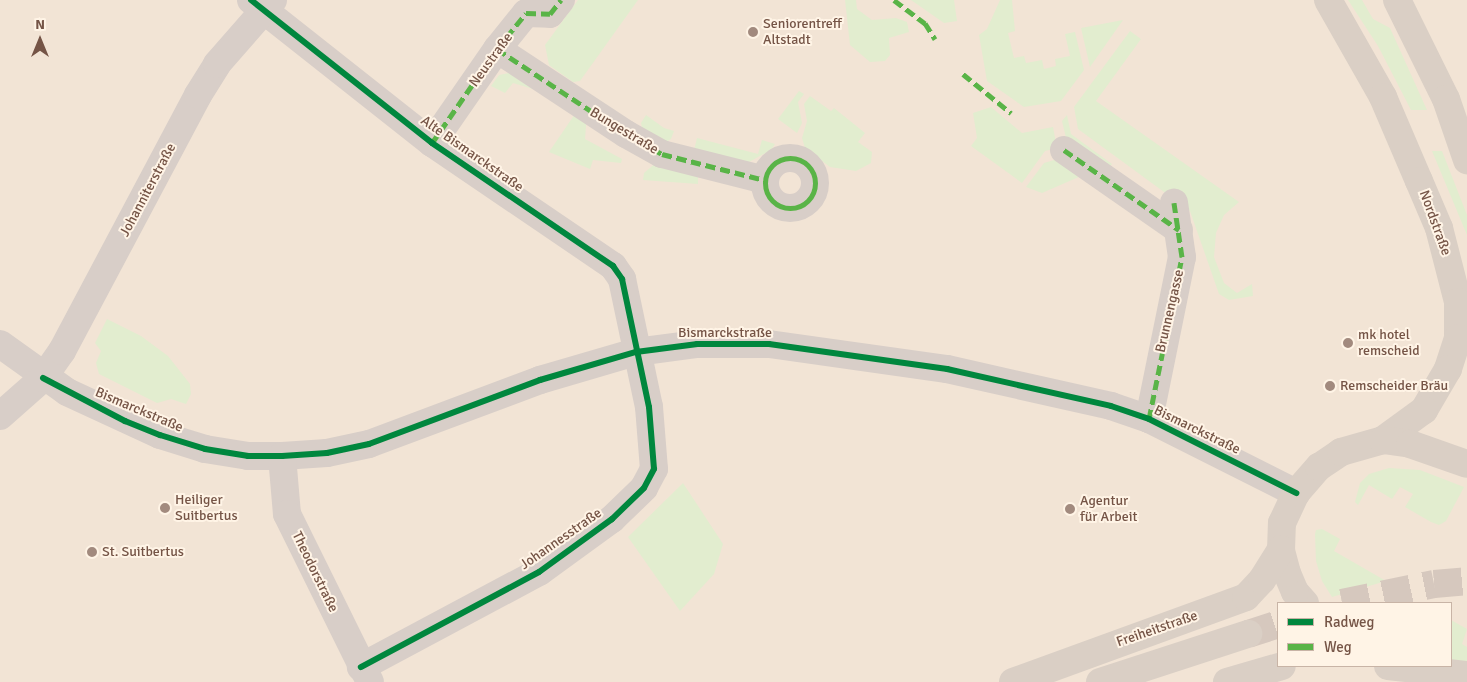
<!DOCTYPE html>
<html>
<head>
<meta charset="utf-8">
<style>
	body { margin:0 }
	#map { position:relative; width:1467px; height:682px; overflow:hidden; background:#f6efe6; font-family:Signika,sans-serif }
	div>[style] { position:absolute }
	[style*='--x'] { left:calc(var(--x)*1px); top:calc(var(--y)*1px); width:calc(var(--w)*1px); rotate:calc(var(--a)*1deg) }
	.residential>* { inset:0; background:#f2e4d5 }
	.green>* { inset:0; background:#e2edcf }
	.major-tunnel>* { height:28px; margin-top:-14px; transform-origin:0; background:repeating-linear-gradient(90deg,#d6c8be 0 28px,transparent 0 42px) }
	.minor>* { height:28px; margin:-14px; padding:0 14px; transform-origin:14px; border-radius:14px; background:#d8cec8 }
	.minor>.ring { margin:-14px; padding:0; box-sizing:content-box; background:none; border:28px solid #d8cec8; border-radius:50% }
	.major>* { height:28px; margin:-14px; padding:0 14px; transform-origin:14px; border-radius:14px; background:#dacfc5 }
	.quiet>* { height:5px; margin-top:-2.5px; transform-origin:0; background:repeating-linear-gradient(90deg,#59b447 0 10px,transparent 0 15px) }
	.quiet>.ring { margin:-2.5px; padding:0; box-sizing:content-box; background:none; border:5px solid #59b447; border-radius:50% }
	.cycleway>* { height:6px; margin:-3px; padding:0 3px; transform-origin:3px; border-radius:3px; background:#00873e }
	.dots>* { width:14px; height:14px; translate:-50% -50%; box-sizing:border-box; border:2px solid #fff4e6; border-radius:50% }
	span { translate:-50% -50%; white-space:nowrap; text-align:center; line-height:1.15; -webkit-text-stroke:4px #fff4e6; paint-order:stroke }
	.poi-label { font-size:14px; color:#755446 }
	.left { translate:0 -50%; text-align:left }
	.street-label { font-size:14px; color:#755446 }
	.legend { position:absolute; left:1277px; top:602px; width:175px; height:65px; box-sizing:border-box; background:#fff4e6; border:1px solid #c8b4a6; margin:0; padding:6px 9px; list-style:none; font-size:15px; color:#755446 }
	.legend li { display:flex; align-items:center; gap:10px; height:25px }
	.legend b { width:25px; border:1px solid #c8b4a6 }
	.north { position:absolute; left:15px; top:15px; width:50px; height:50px; -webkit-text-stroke:4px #fff4e6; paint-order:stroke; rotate:0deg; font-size:14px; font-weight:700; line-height:20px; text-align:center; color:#755446 }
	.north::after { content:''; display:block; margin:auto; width:18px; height:22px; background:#755446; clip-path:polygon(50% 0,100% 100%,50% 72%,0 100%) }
</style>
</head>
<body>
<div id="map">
	<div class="residential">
		<div style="clip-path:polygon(evenodd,0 0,1467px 0,1467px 682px,0 682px,0 0,1278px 603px,1451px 603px,1451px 666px,1278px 666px,1278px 603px)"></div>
	</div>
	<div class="green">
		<div style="clip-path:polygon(578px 0,638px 0,580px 81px,573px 82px,549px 65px,545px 45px)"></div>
		<div style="clip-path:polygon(845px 0,856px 0,857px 9px,872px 20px,896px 18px,907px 22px,909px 32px,889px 38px,890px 55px,885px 61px,870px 62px,850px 45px)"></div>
		<div style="clip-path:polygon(911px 0,954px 0,957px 21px,944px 23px)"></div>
		<div style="clip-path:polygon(1000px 0,1012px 0,1015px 31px,1008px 33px,1014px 58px,1024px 56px,1026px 63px,1042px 60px,1044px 69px,1056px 66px,1055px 59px,1070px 56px,1065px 34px,1075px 32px,1084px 70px,1061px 101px,1024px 107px,987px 81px,979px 35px,987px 29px)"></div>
		<div style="clip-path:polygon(1348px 0,1362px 0,1373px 19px,1390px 28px,1427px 110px,1411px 110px,1378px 46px)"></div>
		<div style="clip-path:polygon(1123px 20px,1090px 67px,1081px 28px)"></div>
		<div style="clip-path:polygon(1130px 31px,1141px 39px,1096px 101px,1239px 202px,1224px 215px,1216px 233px,1214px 257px,1224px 283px,1237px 293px,1252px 284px,1253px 296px,1229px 300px,1219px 294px,1190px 211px,1078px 129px,1074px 107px)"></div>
		<div style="clip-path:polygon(509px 73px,533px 89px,513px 83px,505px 93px,491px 86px,499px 75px)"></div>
		<div style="clip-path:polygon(799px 91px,804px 94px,798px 102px,802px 123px,797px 133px,778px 119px)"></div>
		<div style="clip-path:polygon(810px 96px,831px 111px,834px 108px,865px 133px,858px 142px,872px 152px,871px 163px,856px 171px,830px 167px,805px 148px,802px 138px,807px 121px,804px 104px)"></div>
		<div style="clip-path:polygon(991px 107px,1022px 133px,1053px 127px,1057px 148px,1045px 151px,1022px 183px,971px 146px,977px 138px,973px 113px)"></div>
		<div style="clip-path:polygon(577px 111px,587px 113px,585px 139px,622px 159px,621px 163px,593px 160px,590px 169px,549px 152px)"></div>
		<div style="clip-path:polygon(646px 115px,664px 128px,674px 131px,671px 139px,666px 142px,643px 132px,641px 123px)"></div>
		<div style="clip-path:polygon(1067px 115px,1071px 134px,1112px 164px,1108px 169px,1066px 138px,1062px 121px)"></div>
		<div style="clip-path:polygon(697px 138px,758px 154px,762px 140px,775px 144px,771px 150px,740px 167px,694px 150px)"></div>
		<div style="clip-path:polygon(1432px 151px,1442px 151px,1467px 215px,1467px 235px)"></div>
		<div style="clip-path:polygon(1061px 158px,1081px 176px,1042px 193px,1026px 187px,1044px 163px)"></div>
		<div style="clip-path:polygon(658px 161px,698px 175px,698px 184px,643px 180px,644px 173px)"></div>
		<div style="clip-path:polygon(107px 319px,141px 336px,168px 356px,190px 384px,191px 394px,186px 404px,171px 399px,157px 403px,99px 374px,96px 363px,101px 351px,95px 343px)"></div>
		<div style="clip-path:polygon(1389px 468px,1420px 470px,1464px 487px,1446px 521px,1439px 525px,1431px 522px,1405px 507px,1413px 494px,1400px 487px,1392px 499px,1369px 485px,1358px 505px,1355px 502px,1360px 483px,1369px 474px)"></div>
		<div style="clip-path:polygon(683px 483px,723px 544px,714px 574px,680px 611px,628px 537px)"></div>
		<div style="clip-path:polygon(1322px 529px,1340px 539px,1334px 551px,1386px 581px,1332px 597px,1322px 581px,1316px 561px,1315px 534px,1316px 530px)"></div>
		<div style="clip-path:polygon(1451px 620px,1467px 629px,1462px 644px,1467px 647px,1467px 665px,1451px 664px)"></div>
	</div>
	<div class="major-tunnel">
		<div style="--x:1342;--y:603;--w:94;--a:-11.7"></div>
		<div style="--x:1434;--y:584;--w:33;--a:-5"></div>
		<div style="--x:1248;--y:634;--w:32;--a:-18"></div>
	</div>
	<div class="minor">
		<div style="--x:251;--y:0;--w:231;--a:38.3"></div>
		<div style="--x:432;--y:143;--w:219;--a:34.2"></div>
		<div style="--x:613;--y:266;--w:16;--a:55"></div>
		<div style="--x:622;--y:279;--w:131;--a:78.1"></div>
		<div style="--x:649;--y:407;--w:62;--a:85.4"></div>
		<div style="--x:654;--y:469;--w:21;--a:118"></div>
		<div style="--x:644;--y:488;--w:45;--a:135.9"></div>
		<div style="--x:612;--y:519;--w:90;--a:144"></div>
		<div style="--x:539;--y:572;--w:202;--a:151.9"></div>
		<div style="--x:497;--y:49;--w:154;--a:33.4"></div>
		<div style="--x:626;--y:134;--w:41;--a:29.1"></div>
		<div style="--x:662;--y:154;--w:106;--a:14.2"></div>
		<div style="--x:432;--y:143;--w:114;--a:-55.3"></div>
		<div style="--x:497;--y:49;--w:46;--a:-51.1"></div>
		<div style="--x:526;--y:13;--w:24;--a:2"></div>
		<div style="--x:550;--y:14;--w:18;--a:-52"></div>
		<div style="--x:1064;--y:150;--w:140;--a:34.8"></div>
		<div class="ring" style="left:765px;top:158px;width:22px;height:22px"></div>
		<div style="--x:0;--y:344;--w:82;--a:35.6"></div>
		<div style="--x:67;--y:392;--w:102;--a:24.8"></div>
		<div style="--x:160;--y:435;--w:47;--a:17.3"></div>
		<div style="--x:205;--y:449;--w:44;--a:9.2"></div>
		<div style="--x:248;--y:456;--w:34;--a:0"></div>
		<div style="--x:282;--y:456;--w:45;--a:-3.8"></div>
		<div style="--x:327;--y:453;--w:43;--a:-12.1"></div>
		<div style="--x:369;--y:444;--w:183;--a:-20.5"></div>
		<div style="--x:540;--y:380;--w:100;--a:-16.3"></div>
		<div style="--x:636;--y:352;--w:62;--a:-7.5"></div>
		<div style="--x:697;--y:344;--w:72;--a:0"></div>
		<div style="--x:769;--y:344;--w:180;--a:8"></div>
		<div style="--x:947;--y:369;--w:168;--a:12.7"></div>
		<div style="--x:1111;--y:406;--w:40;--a:18.9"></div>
		<div style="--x:1149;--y:419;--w:165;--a:26.7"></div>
		<div style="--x:0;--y:416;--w:57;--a:-41.5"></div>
		<div style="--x:43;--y:378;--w:33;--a:-55"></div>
		<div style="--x:62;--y:351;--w:290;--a:-62"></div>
		<div style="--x:198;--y:95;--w:36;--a:-58"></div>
		<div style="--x:217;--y:64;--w:85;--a:-48.8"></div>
		<div style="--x:1149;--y:419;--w:165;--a:-78.5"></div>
		<div style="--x:1182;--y:257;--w:55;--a:-98.4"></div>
		<div style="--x:282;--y:456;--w:58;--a:85.1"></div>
		<div style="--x:287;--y:514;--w:187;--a:63.7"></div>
	</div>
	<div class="major">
		<div style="--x:1328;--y:0;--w:112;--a:60.4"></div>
		<div style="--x:1383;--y:97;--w:91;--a:66.8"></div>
		<div style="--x:1419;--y:181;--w:51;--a:66.9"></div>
		<div style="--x:1439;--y:228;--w:76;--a:75.6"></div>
		<div style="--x:1458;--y:302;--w:36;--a:90"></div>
		<div style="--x:1458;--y:338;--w:33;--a:108"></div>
		<div style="--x:1448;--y:369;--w:48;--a:120.3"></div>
		<div style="--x:1424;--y:410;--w:51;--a:143.8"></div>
		<div style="--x:1397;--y:0;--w:110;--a:63.7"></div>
		<div style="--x:1446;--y:99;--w:65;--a:71"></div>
		<div style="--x:1305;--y:603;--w:15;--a:-132"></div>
		<div style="--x:1295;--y:592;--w:21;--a:-113"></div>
		<div style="--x:1287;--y:573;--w:24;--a:-105"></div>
		<div style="--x:1281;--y:550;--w:27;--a:-88"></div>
		<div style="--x:1282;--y:523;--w:33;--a:-65"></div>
		<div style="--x:1296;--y:493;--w:35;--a:-49"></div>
		<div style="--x:1319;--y:467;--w:27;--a:-34"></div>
		<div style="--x:1341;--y:452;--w:44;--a:-15.9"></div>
		<div style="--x:1383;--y:440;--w:27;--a:8"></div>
		<div style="--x:1410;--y:444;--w:60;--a:19.3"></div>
		<div style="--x:1388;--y:666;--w:80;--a:6.5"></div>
		<div style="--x:1013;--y:682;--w:248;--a:-20"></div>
		<div style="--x:1246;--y:597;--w:23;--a:-47"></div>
		<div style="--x:1262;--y:580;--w:36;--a:-58"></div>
		<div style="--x:1100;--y:682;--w:156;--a:-18"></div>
		<div style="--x:1227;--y:682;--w:57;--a:-16.2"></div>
	</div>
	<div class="quiet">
		<div style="--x:894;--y:0;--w:39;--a:37"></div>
		<div style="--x:925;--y:23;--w:19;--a:58"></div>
		<div style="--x:497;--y:49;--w:154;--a:33.4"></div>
		<div style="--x:626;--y:134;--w:41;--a:29.1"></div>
		<div style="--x:662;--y:154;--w:106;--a:14.2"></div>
		<div style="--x:963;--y:74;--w:62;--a:39.1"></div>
		<div style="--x:432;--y:143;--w:114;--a:-55.3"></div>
		<div style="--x:497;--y:49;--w:46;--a:-51.1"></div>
		<div style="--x:526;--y:13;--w:24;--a:2"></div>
		<div style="--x:550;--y:14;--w:18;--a:-52"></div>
		<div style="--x:1064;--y:150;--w:140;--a:34.8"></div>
		<div class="ring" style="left:765px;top:158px;width:45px;height:45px"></div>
		<div style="--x:1149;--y:419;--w:165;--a:-78.5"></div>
		<div style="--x:1182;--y:257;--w:55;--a:-98.4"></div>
	</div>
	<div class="cycleway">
		<div style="--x:251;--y:0;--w:231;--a:38.3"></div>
		<div style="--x:432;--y:143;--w:219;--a:34.2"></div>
		<div style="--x:613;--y:266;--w:16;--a:55"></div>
		<div style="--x:622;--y:279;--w:131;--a:78.1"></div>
		<div style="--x:649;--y:407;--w:62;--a:85.4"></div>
		<div style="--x:654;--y:469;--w:21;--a:118"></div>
		<div style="--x:644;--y:488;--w:45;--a:135.9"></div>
		<div style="--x:612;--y:519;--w:90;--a:144"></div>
		<div style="--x:539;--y:572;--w:202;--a:151.9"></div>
		<div style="--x:43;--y:378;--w:93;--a:27.7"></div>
		<div style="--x:125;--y:421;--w:38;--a:22"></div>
		<div style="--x:160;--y:435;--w:47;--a:17.3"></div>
		<div style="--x:205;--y:449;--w:44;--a:9.2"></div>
		<div style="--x:248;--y:456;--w:34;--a:0"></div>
		<div style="--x:282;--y:456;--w:45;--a:-3.8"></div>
		<div style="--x:327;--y:453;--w:43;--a:-12.1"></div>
		<div style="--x:369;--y:444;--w:183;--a:-20.5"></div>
		<div style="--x:540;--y:380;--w:100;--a:-16.3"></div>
		<div style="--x:636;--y:352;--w:62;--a:-7.5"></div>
		<div style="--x:697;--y:344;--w:72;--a:0"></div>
		<div style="--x:769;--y:344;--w:180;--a:8"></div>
		<div style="--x:947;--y:369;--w:168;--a:12.7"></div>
		<div style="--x:1111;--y:406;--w:40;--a:18.9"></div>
		<div style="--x:1149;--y:419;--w:165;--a:26.7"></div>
	</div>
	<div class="dots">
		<div style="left:753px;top:32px;background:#a28a7e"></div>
		<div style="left:1348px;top:343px;background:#a28a7e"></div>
		<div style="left:1330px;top:386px;background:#a28a7e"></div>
		<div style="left:165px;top:508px;background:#a28a7e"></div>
		<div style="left:1070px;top:509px;background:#a28a7e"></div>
		<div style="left:92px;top:552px;background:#a28a7e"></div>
	</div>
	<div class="poi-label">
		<span class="left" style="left:763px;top:32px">Seniorentreff<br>Altstadt</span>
		<span class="left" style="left:1358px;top:343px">mk hotel<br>remscheid</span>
		<span class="left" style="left:1340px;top:386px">Remscheider Bräu</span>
		<span class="left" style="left:175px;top:508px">Heiliger<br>Suitbertus</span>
		<span class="left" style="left:1080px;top:509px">Agentur<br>für Arbeit</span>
		<span class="left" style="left:102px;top:552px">St. Suitbertus</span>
	</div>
	<div class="street-label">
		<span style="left:491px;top:60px;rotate:-54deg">Neustraße</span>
		<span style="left:624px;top:131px;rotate:31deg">Bungestraße</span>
		<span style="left:472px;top:154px;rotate:35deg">Alte Bismarckstraße</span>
		<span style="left:148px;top:190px;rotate:-62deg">Johanniterstraße</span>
		<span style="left:1435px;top:223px;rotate:70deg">Nordstraße</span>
		<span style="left:1170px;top:311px;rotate:-77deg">Brunnengasse</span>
		<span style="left:725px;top:333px">Bismarckstraße</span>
		<span style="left:139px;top:410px;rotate:23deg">Bismarckstraße</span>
		<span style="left:1197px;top:430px;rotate:26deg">Bismarckstraße</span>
		<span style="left:561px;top:539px;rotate:-35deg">Johannesstraße</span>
		<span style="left:315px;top:572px;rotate:64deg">Theodorstraße</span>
		<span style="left:1157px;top:629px;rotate:-19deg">Freiheitstraße</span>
	</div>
	<ul class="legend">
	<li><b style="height:6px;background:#00873e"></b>Radweg</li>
	<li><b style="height:6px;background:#59b447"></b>Weg</li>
	</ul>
	<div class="north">N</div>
</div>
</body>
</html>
